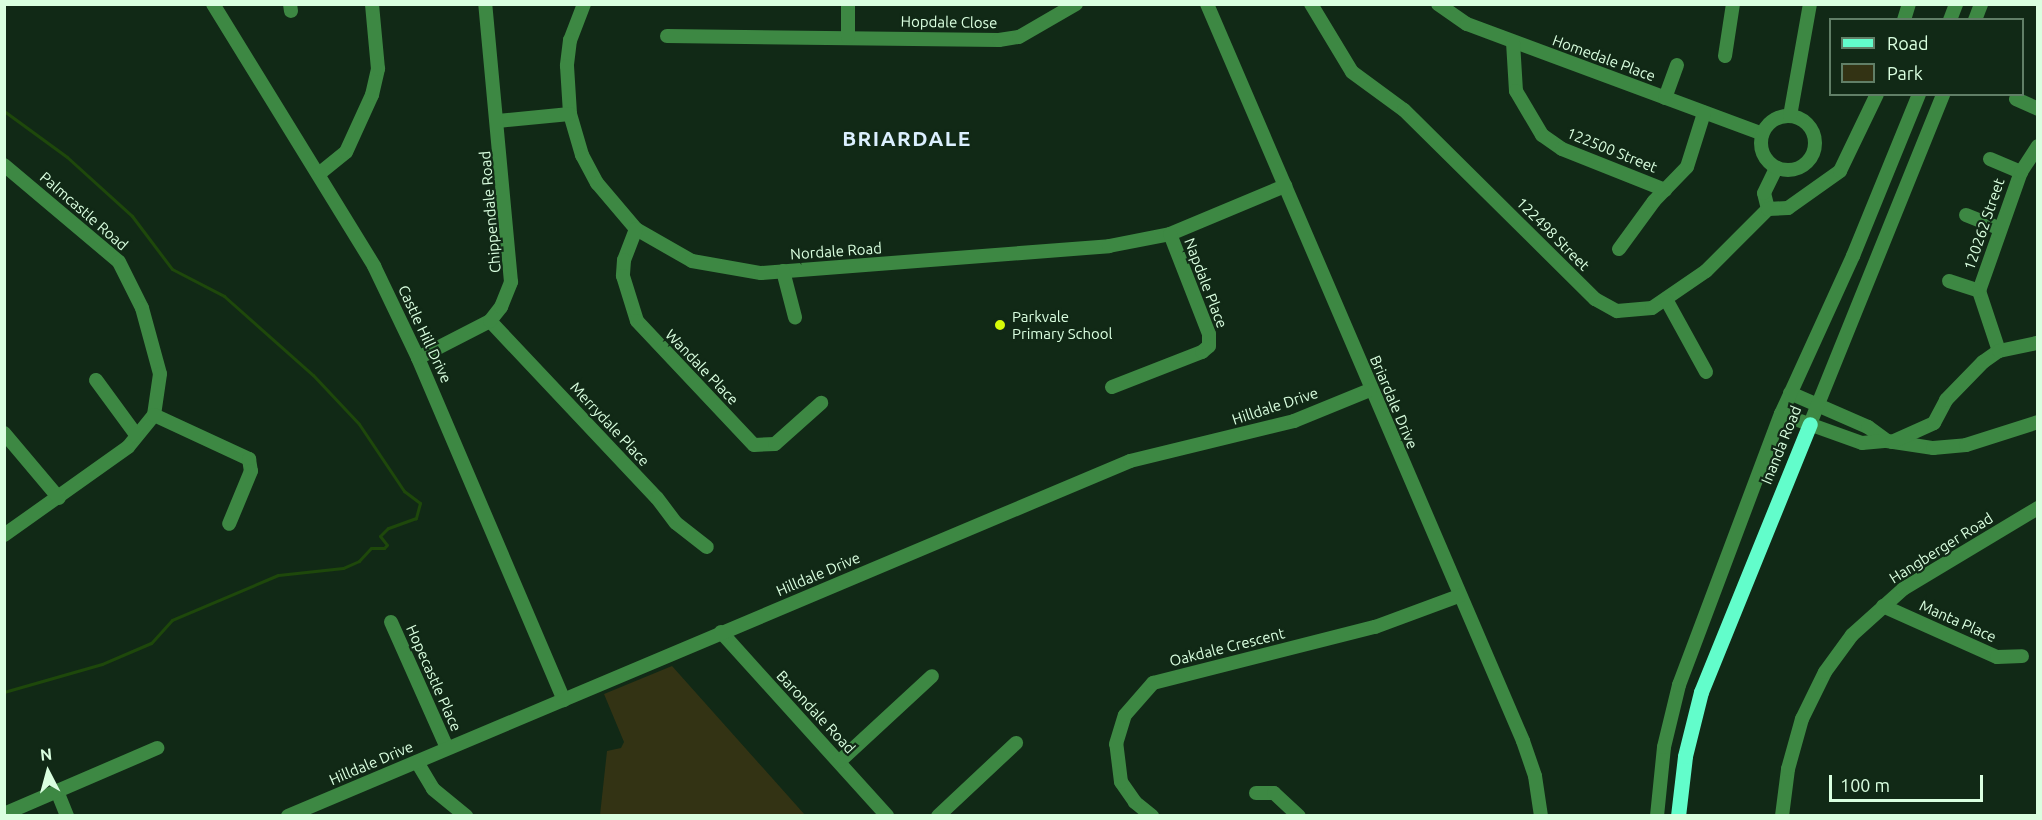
<!DOCTYPE html>
<html>
<head>
<meta charset="utf-8">
<style>
	body { margin:0 }
	#map { position:relative; width:2042px; height:820px; overflow:hidden; background:#112916; font-family:Ubuntu,sans-serif }
	div>[style] { position:absolute }
	[style*='--x'] { left:calc(var(--x)*1px); top:calc(var(--y)*1px); width:calc(var(--w)*1px); rotate:calc(var(--a)*1deg) }
	.green>* { inset:0; background:#333314 }
	.stream>* { height:3px; margin:-1.5px; padding:0 1.5px; transform-origin:1.5px; border-radius:1.5px; background:#1e480b }
	.minor>* { height:14px; margin:-7px; padding:0 7px; transform-origin:7px; border-radius:7px; background:#3d8843 }
	.minor>.ring { margin:-7px; padding:0; box-sizing:content-box; background:none; border:14px solid #3d8843; border-radius:50% }
	.major>* { height:15px; margin:-7.5px; padding:0 7.5px; transform-origin:7.5px; border-radius:7.5px; background:#62fdcb }
	.dots>* { width:16px; height:16px; translate:-50% -50%; box-sizing:border-box; border:3px solid #112916; border-radius:50% }
	span { translate:-50% -50%; white-space:nowrap; text-align:center; line-height:1.15; -webkit-text-stroke:4.5px #112916; paint-order:stroke }
	.street-label { font-size:15px; color:#daffe0 }
	.poi-label { font-size:15px; color:#daffe0 }
	.left { translate:0 -50%; text-align:left }
	.district-label { font-size:21px; color:#dcf0ff; font-weight:700; letter-spacing:1.5px }
	.frame { position:absolute; inset:0; border:6px solid #daffe0; pointer-events:none }
	.legend { position:absolute; left:1829px; top:18px; width:195px; height:78px; box-sizing:border-box; background:#112916; border:2px solid #617f67; margin:0; padding:8px 10px; list-style:none; font-size:18px; color:#daffe0 }
	.legend li { display:flex; align-items:center; gap:12px; height:30px }
	.legend b { width:30px; border:2px solid #617f67 }
	.north { position:absolute; left:18px; top:742px; width:60px; height:60px; -webkit-text-stroke:4px #112916; paint-order:stroke; rotate:354deg; font-size:16px; font-weight:700; line-height:24px; text-align:center; color:#daffe0 }
	.north::after { content:''; display:block; margin:auto; width:21px; height:27px; background:#daffe0; clip-path:polygon(50% 0,100% 100%,50% 72%,0 100%) }
	.scale { position:absolute; left:1829px; top:775px; width:154px; height:27px; box-sizing:border-box; border:3px solid #daffe0; border-top:0; padding-left:8px; font-size:18px; line-height:21px; white-space:nowrap; color:#daffe0; -webkit-text-stroke:4px #112916; paint-order:stroke }
</style>
</head>
<body>
<div id="map">
	<div class="green">
		<div style="clip-path:polygon(672px 666px,805px 815px,600px 815px,607px 751px,621px 748px,624px 742px,604px 694px)"></div>
	</div>
	<div class="stream">
		<div style="--x:4;--y:111;--w:78;--a:36.1"></div>
		<div style="--x:67;--y:157;--w:88;--a:42.2"></div>
		<div style="--x:132;--y:216;--w:66;--a:53"></div>
		<div style="--x:172;--y:269;--w:59;--a:27.4"></div>
		<div style="--x:224;--y:296;--w:119;--a:41.6"></div>
		<div style="--x:313;--y:375;--w:67;--a:46.8"></div>
		<div style="--x:359;--y:424;--w:81;--a:56.1"></div>
		<div style="--x:404;--y:491;--w:20;--a:37"></div>
		<div style="--x:420;--y:503;--w:16;--a:105"></div>
		<div style="--x:416;--y:518;--w:30;--a:160"></div>
		<div style="--x:388;--y:528;--w:11;--a:135"></div>
		<div style="--x:380;--y:536;--w:11;--a:52"></div>
		<div style="--x:387;--y:545;--w:4;--a:135"></div>
		<div style="--x:384;--y:548;--w:13;--a:180"></div>
		<div style="--x:371;--y:548;--w:18;--a:133"></div>
		<div style="--x:359;--y:561;--w:17;--a:156"></div>
		<div style="--x:343;--y:568;--w:65;--a:173.9"></div>
		<div style="--x:278;--y:575;--w:115;--a:157"></div>
		<div style="--x:172;--y:620;--w:31;--a:132"></div>
		<div style="--x:151;--y:643;--w:53;--a:156.8"></div>
		<div style="--x:102;--y:664;--w:102;--a:164.1"></div>
	</div>
	<div class="minor">
		<div style="--x:213;--y:4;--w:308;--a:58.4"></div>
		<div style="--x:374;--y:266;--w:102;--a:64.4"></div>
		<div style="--x:418;--y:358;--w:372;--a:66.9"></div>
		<div style="--x:290;--y:4;--w:7;--a:82"></div>
		<div style="--x:584;--y:4;--w:39;--a:111"></div>
		<div style="--x:570;--y:40;--w:26;--a:97"></div>
		<div style="--x:567;--y:66;--w:48;--a:86.4"></div>
		<div style="--x:570;--y:114;--w:43;--a:73.7"></div>
		<div style="--x:582;--y:155;--w:32;--a:62"></div>
		<div style="--x:597;--y:183;--w:60;--a:49.7"></div>
		<div style="--x:636;--y:229;--w:64;--a:29.7"></div>
		<div style="--x:692;--y:261;--w:70;--a:9.9"></div>
		<div style="--x:761;--y:273;--w:349;--a:-4.4"></div>
		<div style="--x:1109;--y:246;--w:62;--a:-11.1"></div>
		<div style="--x:1170;--y:234;--w:125;--a:-22.7"></div>
		<div style="--x:1207;--y:4;--w:802;--a:66.79"></div>
		<div style="--x:1523;--y:741;--w:37;--a:71"></div>
		<div style="--x:1535;--y:776;--w:40;--a:81.5"></div>
		<div style="--x:1311;--y:4;--w:79;--a:58.9"></div>
		<div style="--x:1352;--y:72;--w:64;--a:36.2"></div>
		<div style="--x:1404;--y:110;--w:269;--a:44.7"></div>
		<div style="--x:1595;--y:299;--w:25;--a:29"></div>
		<div style="--x:1617;--y:311;--w:35;--a:-5"></div>
		<div style="--x:1652;--y:308;--w:65;--a:-34.4"></div>
		<div style="--x:1706;--y:271;--w:88;--a:-45"></div>
		<div style="--x:1768;--y:209;--w:16;--a:-104"></div>
		<div style="--x:1764;--y:193;--w:28;--a:-64"></div>
		<div style="--x:1438;--y:4;--w:35;--a:35"></div>
		<div style="--x:1467;--y:24;--w:315;--a:20.4"></div>
		<div style="--x:1904;--y:20;--w:17;--a:-73"></div>
		<div style="--x:1950;--y:20;--w:17;--a:-69"></div>
		<div style="--x:1975;--y:20;--w:17;--a:-69"></div>
		<div style="--x:667;--y:36;--w:332;--a:0.7"></div>
		<div style="--x:999;--y:40;--w:20;--a:-9"></div>
		<div style="--x:1019;--y:37;--w:66;--a:-30.1"></div>
		<div style="--x:848;--y:37;--w:33;--a:-90"></div>
		<div style="--x:1513;--y:42;--w:49;--a:86.5"></div>
		<div style="--x:1516;--y:91;--w:51;--a:59.4"></div>
		<div style="--x:1542;--y:135;--w:24;--a:35"></div>
		<div style="--x:1562;--y:149;--w:111;--a:21.7"></div>
		<div style="--x:1725;--y:56;--w:53;--a:-81.3"></div>
		<div style="--x:1665;--y:98;--w:35;--a:-70"></div>
		<div style="--x:2016;--y:99;--w:24;--a:24"></div>
		<div class="ring" style="left:1761px;top:116px;width:40px;height:40px"></div>
		<div style="--x:1790;--y:116;--w:114;--a:-79.9"></div>
		<div style="--x:498;--y:121;--w:72;--a:-5.6"></div>
		<div style="--x:1990;--y:159;--w:34;--a:23"></div>
		<div style="--x:4;--y:165;--w:150;--a:40.1"></div>
		<div style="--x:119;--y:262;--w:51;--a:63.4"></div>
		<div style="--x:142;--y:308;--w:68;--a:74.7"></div>
		<div style="--x:160;--y:374;--w:41;--a:98.3"></div>
		<div style="--x:154;--y:415;--w:41;--a:129.1"></div>
		<div style="--x:128;--y:447;--w:152;--a:144.6"></div>
		<div style="--x:320;--y:173;--w:33;--a:-39"></div>
		<div style="--x:346;--y:152;--w:63;--a:-65.5"></div>
		<div style="--x:372;--y:95;--w:27;--a:-77"></div>
		<div style="--x:378;--y:69;--w:65;--a:-95.3"></div>
		<div style="--x:1768;--y:209;--w:20;--a:-3"></div>
		<div style="--x:1788;--y:208;--w:64;--a:-35.4"></div>
		<div style="--x:1840;--y:171;--w:85;--a:-64.3"></div>
		<div style="--x:1966;--y:215;--w:35;--a:22"></div>
		<div style="--x:636;--y:229;--w:33;--a:111"></div>
		<div style="--x:624;--y:260;--w:16;--a:94"></div>
		<div style="--x:623;--y:276;--w:47;--a:72.7"></div>
		<div style="--x:637;--y:321;--w:170;--a:46.7"></div>
		<div style="--x:754;--y:445;--w:21;--a:-3"></div>
		<div style="--x:775;--y:444;--w:62;--a:-41.7"></div>
		<div style="--x:1619;--y:249;--w:59;--a:-53.9"></div>
		<div style="--x:1654;--y:201;--w:47;--a:-45.9"></div>
		<div style="--x:1687;--y:167;--w:57;--a:-72.5"></div>
		<div style="--x:783;--y:271;--w:48;--a:75.4"></div>
		<div style="--x:1949;--y:281;--w:32;--a:18"></div>
		<div style="--x:1667;--y:301;--w:81;--a:61.2"></div>
		<div style="--x:490;--y:321;--w:243;--a:46.7"></div>
		<div style="--x:657;--y:498;--w:31;--a:53"></div>
		<div style="--x:676;--y:523;--w:39;--a:38"></div>
		<div style="--x:1999;--y:351;--w:63;--a:-108.4"></div>
		<div style="--x:1979;--y:291;--w:126;--a:-70.6"></div>
		<div style="--x:2021;--y:172;--w:31;--a:-57"></div>
		<div style="--x:418;--y:358;--w:81;--a:-27.2"></div>
		<div style="--x:490;--y:321;--w:18;--a:-52"></div>
		<div style="--x:501;--y:307;--w:27;--a:-68"></div>
		<div style="--x:511;--y:282;--w:279;--a:-95.3"></div>
		<div style="--x:96;--y:380;--w:69;--a:53.8"></div>
		<div style="--x:1112;--y:387;--w:97;--a:-21.3"></div>
		<div style="--x:1202;--y:352;--w:9;--a:-41"></div>
		<div style="--x:1209;--y:346;--w:12;--a:-90"></div>
		<div style="--x:1209;--y:334;--w:107;--a:-111.3"></div>
		<div style="--x:1790;--y:393;--w:85;--a:23.6"></div>
		<div style="--x:1868;--y:427;--w:24;--a:36"></div>
		<div style="--x:1887;--y:441;--w:47;--a:8.7"></div>
		<div style="--x:1933;--y:448;--w:33;--a:-5"></div>
		<div style="--x:1966;--y:445;--w:76;--a:-17.7"></div>
		<div style="--x:1781;--y:414;--w:86;--a:19.7"></div>
		<div style="--x:1862;--y:443;--w:25;--a:-5"></div>
		<div style="--x:154;--y:415;--w:105;--a:24.9"></div>
		<div style="--x:249;--y:459;--w:12;--a:81"></div>
		<div style="--x:251;--y:471;--w:57;--a:112.5"></div>
		<div style="--x:1810;--y:424;--w:356;--a:-68"></div>
		<div style="--x:4;--y:433;--w:85;--a:49.8"></div>
		<div style="--x:1892;--y:442;--w:46;--a:-24.3"></div>
		<div style="--x:1934;--y:423;--w:26;--a:-62"></div>
		<div style="--x:1946;--y:400;--w:53;--a:-45.8"></div>
		<div style="--x:1983;--y:362;--w:19;--a:-35"></div>
		<div style="--x:1999;--y:351;--w:40;--a:-12"></div>
		<div style="--x:1883;--y:606;--w:125;--a:24.1"></div>
		<div style="--x:1997;--y:657;--w:25;--a:-2"></div>
		<div style="--x:391;--y:622;--w:138;--a:66"></div>
		<div style="--x:721;--y:632;--w:248;--a:47.9"></div>
		<div style="--x:840;--y:761;--w:125;--a:-42.7"></div>
		<div style="--x:417;--y:762;--w:31;--a:59"></div>
		<div style="--x:433;--y:789;--w:43;--a:39.3"></div>
		<div style="--x:57;--y:791;--w:27;--a:68"></div>
		<div style="--x:1256;--y:793;--w:18;--a:0"></div>
		<div style="--x:1274;--y:793;--w:34;--a:43"></div>
		<div style="--x:4;--y:814;--w:167;--a:-23.3"></div>
		<div style="--x:288;--y:816;--w:914;--a:-22.86"></div>
		<div style="--x:1130;--y:461;--w:169;--a:-13.7"></div>
		<div style="--x:1294;--y:421;--w:82;--a:-22.2"></div>
		<div style="--x:938;--y:816;--w:107;--a:-43.1"></div>
		<div style="--x:1152;--y:816;--w:22;--a:-141"></div>
		<div style="--x:1135;--y:802;--w:24;--a:-125"></div>
		<div style="--x:1121;--y:782;--w:38;--a:-97"></div>
		<div style="--x:1116;--y:744;--w:30;--a:-73"></div>
		<div style="--x:1125;--y:715;--w:43;--a:-48.8"></div>
		<div style="--x:1153;--y:683;--w:229;--a:-14.2"></div>
		<div style="--x:1375;--y:627;--w:90;--a:-20.3"></div>
		<div style="--x:1657;--y:816;--w:69;--a:-84.2"></div>
		<div style="--x:1664;--y:747;--w:64;--a:-76.4"></div>
		<div style="--x:1679;--y:685;--w:290;--a:-69.4"></div>
		<div style="--x:1781;--y:414;--w:174;--a:-65.5"></div>
		<div style="--x:1853;--y:256;--w:175;--a:-67.8"></div>
		<div style="--x:1782;--y:816;--w:47;--a:-82.7"></div>
		<div style="--x:1788;--y:769;--w:52;--a:-74.4"></div>
		<div style="--x:1802;--y:719;--w:52;--a:-63.9"></div>
		<div style="--x:1825;--y:672;--w:46;--a:-53.9"></div>
		<div style="--x:1852;--y:635;--w:69;--a:-42"></div>
		<div style="--x:1903;--y:589;--w:157;--a:-31"></div>
	</div>
	<div class="major">
		<div style="--x:1678;--y:816;--w:60;--a:-83.3"></div>
		<div style="--x:1685;--y:756;--w:66;--a:-76"></div>
		<div style="--x:1701;--y:692;--w:289;--a:-67.9"></div>
	</div>
	<div class="dots">
		<div style="left:1000px;top:325px;background:#d7fc08"></div>
	</div>
	<div class="street-label">
		<span style="left:949px;top:22px;rotate:1deg">Hopdale Close</span>
		<span style="left:1604px;top:58px;rotate:20deg">Homedale Place</span>
		<span style="left:1612px;top:150px;rotate:22deg">122500 Street</span>
		<span style="left:84px;top:211px;rotate:41deg">Palmcastle Road</span>
		<span style="left:490px;top:212px;rotate:-95deg">Chippendale Road</span>
		<span style="left:1984px;top:224px;rotate:-71deg">120262 Street</span>
		<span style="left:1553px;top:234px;rotate:45deg">122498 Street</span>
		<span style="left:836px;top:251px;rotate:-4deg">Nordale Road</span>
		<span style="left:1206px;top:283px;rotate:69deg">Napdale Place</span>
		<span style="left:425px;top:334px;rotate:65deg">Castle Hill Drive</span>
		<span style="left:702px;top:367px;rotate:46deg">Wandale Place</span>
		<span style="left:1394px;top:402px;rotate:67deg">Briardale Drive</span>
		<span style="left:1275px;top:406px;rotate:-18deg">Hilldale Drive</span>
		<span style="left:610px;top:424px;rotate:47deg">Merrydale Place</span>
		<span style="left:1781px;top:445px;rotate:-68deg">Inanda Road</span>
		<span style="left:1941px;top:548px;rotate:-32deg">Hangberger Road</span>
		<span style="left:818px;top:574px;rotate:-23deg">Hilldale Drive</span>
		<span style="left:1958px;top:621px;rotate:24deg">Manta Place</span>
		<span style="left:1227px;top:647px;rotate:-14deg">Oakdale Crescent</span>
		<span style="left:434px;top:678px;rotate:66deg">Hopecastle Place</span>
		<span style="left:816px;top:712px;rotate:47deg">Barondale Road</span>
		<span style="left:371px;top:763px;rotate:-23deg">Hilldale Drive</span>
	</div>
	<div class="poi-label">
		<span class="left" style="left:1012px;top:325px">Parkvale<br>Primary School</span>
	</div>
	<div class="district-label">
		<span style="left:907px;top:138px">BRIARDALE</span>
	</div>
	<div class="frame"></div>
	<ul class="legend">
	<li><b style="height:8px;background:#62fdcb"></b>Road</li>
	<li><b style="height:16px;background:#333314"></b>Park</li>
	</ul>
	<div class="north">N</div>
	<div class="scale">100 m</div>
</div>
</body>
</html>
